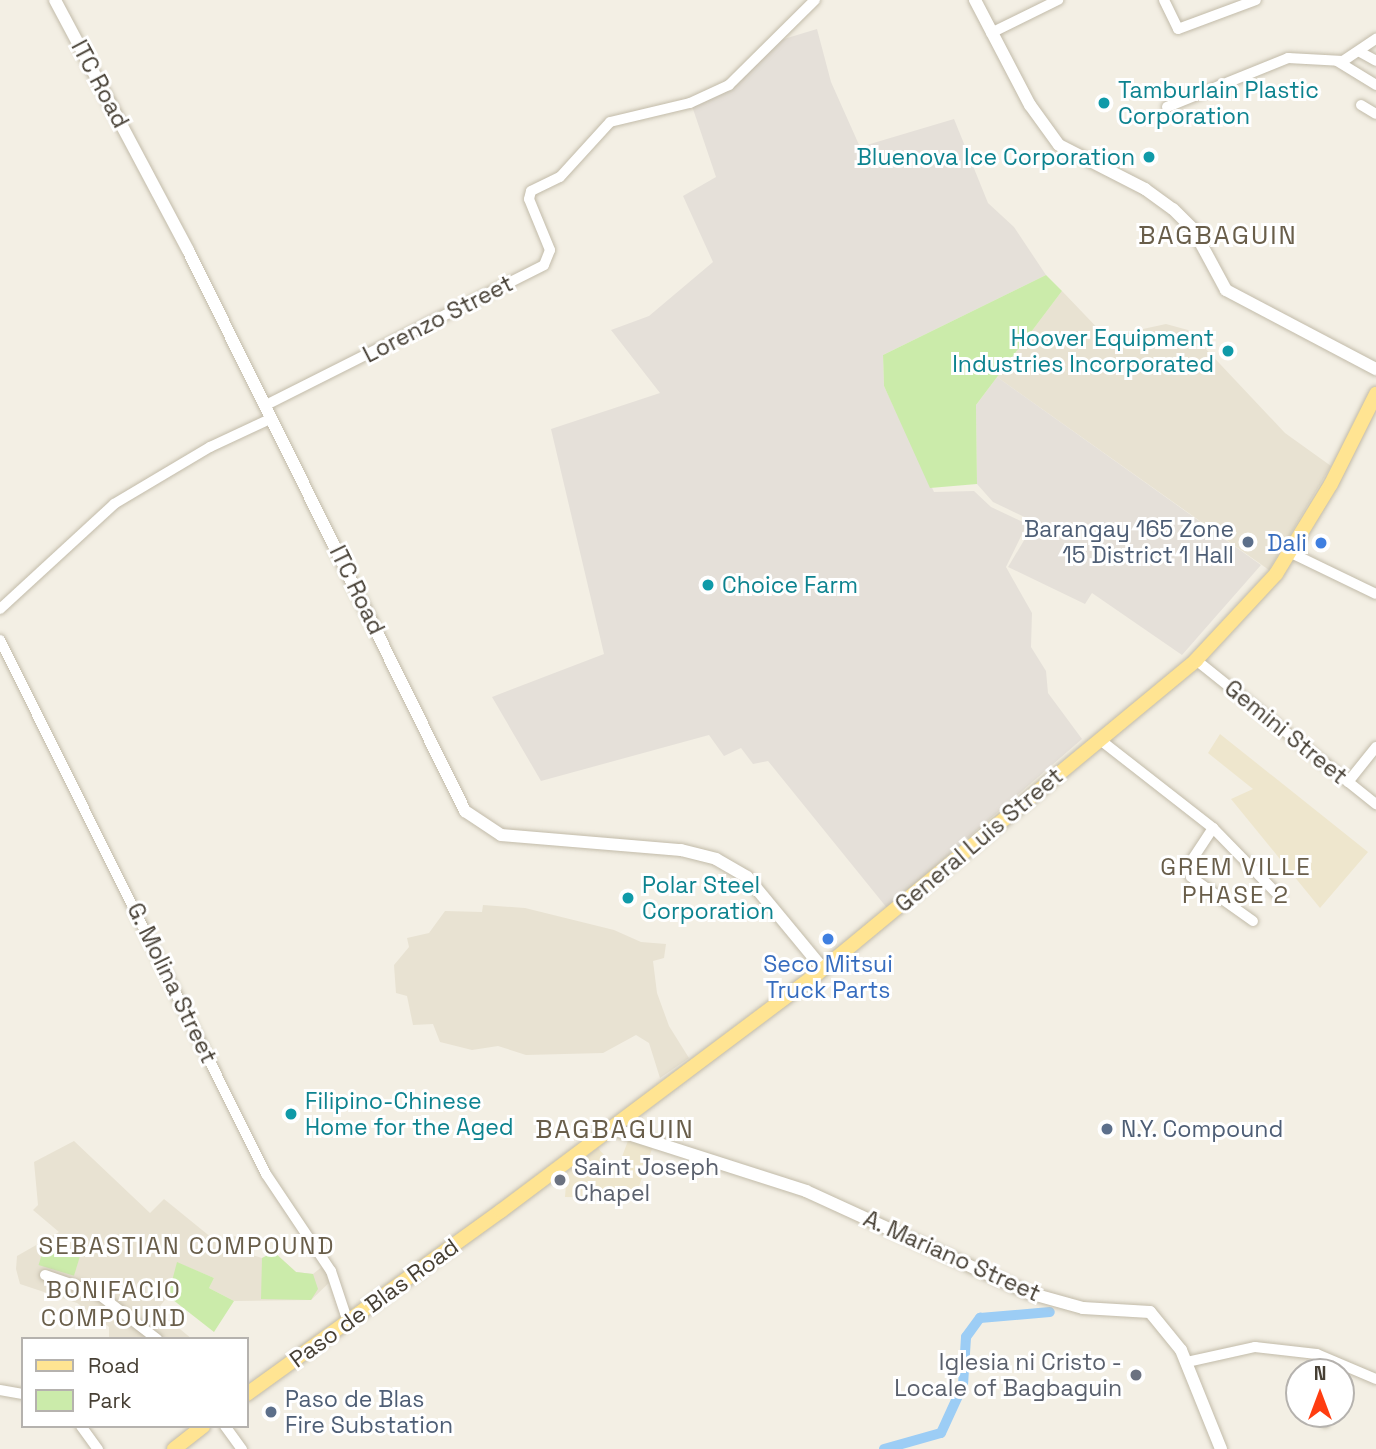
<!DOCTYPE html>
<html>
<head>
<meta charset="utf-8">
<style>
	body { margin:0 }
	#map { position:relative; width:1376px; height:1449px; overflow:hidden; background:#f3efe4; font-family:"Space Grotesk",sans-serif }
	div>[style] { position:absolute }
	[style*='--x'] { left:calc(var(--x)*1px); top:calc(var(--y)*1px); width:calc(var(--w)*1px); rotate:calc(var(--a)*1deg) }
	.residential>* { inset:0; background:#e8e2d2 }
	.industrial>* { inset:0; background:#e5e0d9 }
	.education>* { inset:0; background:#eee6cd }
	.green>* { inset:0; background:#cbebaa; transform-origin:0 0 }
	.canal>* { height:10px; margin:-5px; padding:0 5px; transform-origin:5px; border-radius:5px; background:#9ccdf5 }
	.roads { filter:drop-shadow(0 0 2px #c2bba9) drop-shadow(0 0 2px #c2bba9) }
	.minor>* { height:10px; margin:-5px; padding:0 5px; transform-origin:5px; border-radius:5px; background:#fff }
	.tertiary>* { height:12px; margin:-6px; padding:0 6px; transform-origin:6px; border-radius:6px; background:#fff }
	.primary>* { height:14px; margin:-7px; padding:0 7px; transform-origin:7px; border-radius:7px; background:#ffe492 }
	.dots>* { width:19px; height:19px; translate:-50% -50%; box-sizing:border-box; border:4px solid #fff; border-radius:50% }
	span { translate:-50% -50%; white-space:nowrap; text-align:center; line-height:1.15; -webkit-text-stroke:6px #fff; paint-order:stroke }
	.street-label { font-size:23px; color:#463f34 }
	.culture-label { font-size:23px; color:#0d838f }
	.left { translate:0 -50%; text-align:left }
	.right { translate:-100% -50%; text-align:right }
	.service-label { font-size:23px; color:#4e5e75 }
	.shop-label { font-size:23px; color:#366cbe }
	.worship-label { font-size:23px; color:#5b616d }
	.neighbourhood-label { font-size:24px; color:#695e4a; letter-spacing:2px }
	.quarter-label { font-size:26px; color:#695e4a; letter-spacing:2px }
	.legend { position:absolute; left:21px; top:1337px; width:228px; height:91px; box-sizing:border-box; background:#fff; border:2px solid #b5b2ae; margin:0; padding:9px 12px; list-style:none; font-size:21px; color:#463f34 }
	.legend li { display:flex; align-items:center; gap:14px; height:35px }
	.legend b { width:35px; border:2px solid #b5b2ae }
	.north { position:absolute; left:1285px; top:1358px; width:70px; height:70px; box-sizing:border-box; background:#fff; border:2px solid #b5b2ae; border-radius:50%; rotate:0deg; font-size:19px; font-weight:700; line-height:28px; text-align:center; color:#463f34 }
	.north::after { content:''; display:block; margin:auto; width:24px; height:32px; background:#ff3d10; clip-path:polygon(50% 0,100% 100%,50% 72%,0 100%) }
</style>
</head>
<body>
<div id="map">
	<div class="residential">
		<div style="clip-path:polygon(1062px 291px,1106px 337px,1166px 324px,1188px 330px,1285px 433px,1331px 466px,1269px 570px,997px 377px)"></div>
		<div style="clip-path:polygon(483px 905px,525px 908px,614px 930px,641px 942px,666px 944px,664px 958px,653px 961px,657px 993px,669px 1026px,689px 1058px,660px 1078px,649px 1043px,636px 1035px,603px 1053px,526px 1055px,498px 1046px,472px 1050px,440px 1042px,433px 1024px,413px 1025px,407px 996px,396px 993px,394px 965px,409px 947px,407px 938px,429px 933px,445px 911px,482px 912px)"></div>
		<div style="clip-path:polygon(74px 1141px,150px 1213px,164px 1199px,223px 1247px,231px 1246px,234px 1236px,251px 1242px,249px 1254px,262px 1258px,274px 1252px,296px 1272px,313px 1274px,323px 1266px,331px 1281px,311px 1300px,234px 1301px,209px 1288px,214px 1278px,178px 1263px,168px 1296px,157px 1310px,192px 1339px,109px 1339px,109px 1327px,99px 1319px,77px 1303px,20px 1284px,16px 1269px,17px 1256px,59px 1232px,33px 1210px,38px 1205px,34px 1162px)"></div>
	</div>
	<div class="industrial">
		<div style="clip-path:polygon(817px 29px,831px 82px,860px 147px,954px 119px,988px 203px,1014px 227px,1046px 275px,883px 355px,884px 386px,934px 492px,974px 491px,991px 507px,1027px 524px,1006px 567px,1032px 613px,1031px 647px,1046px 671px,1048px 693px,1082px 739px,887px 908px,768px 761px,753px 764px,741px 748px,724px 756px,709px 735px,541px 781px,492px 697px,604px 654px,551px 429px,660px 393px,611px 330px,649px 316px,713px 262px,683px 196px,716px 177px,692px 106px,732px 89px,774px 42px)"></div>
		<div style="clip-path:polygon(997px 377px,1261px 565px,1182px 655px,1092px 593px,1085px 604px,1008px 567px,1035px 522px,993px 502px,977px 484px,976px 405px)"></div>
	</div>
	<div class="education">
		<div style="clip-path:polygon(1220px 734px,1368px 852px,1320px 908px,1231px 799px,1253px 789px,1208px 753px)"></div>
		<div style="clip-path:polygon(629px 1138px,653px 1146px,635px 1198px,565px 1197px,567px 1171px,598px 1148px,617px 1170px)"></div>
	</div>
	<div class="green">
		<div style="clip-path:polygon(1046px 275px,1062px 291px,976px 405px,977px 484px,930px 488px,884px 386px,883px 355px)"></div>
		<div style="left:45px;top:1244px;width:37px;height:22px;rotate:17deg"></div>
		<div style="clip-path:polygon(274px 1252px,296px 1272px,313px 1274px,318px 1289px,311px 1300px,261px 1299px,262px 1258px)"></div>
		<div style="clip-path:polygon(177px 1262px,214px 1278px,209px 1288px,234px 1301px,214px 1332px,168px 1296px)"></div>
	</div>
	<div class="canal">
		<div style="--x:884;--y:1449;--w:59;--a:-15.7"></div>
		<div style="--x:941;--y:1433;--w:53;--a:-65.4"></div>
		<div style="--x:963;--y:1385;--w:48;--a:-86.4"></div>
		<div style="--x:966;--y:1337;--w:24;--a:-54"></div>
		<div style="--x:980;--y:1318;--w:70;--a:-4.9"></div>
	</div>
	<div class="roads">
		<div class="minor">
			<div style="--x:1164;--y:0;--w:32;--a:64"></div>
			<div style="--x:1178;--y:29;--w:83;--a:-20.4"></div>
			<div style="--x:991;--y:33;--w:75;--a:-26.2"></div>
			<div style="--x:1360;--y:52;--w:18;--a:29"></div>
			<div style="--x:1337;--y:61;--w:46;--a:31.6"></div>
			<div style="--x:1361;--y:105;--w:17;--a:31"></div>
			<div style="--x:1167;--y:107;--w:131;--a:-22"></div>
			<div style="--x:1288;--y:58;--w:55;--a:3.1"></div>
			<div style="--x:1343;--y:61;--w:40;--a:-34"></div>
			<div style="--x:266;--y:405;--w:311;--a:-26.7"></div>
			<div style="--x:544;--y:265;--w:16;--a:-68"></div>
			<div style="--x:550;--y:250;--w:55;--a:-112.4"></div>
			<div style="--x:529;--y:199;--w:8;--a:-76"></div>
			<div style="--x:531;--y:191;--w:32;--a:-26"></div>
			<div style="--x:560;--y:177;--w:74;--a:-47.7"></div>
			<div style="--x:610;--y:122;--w:82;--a:-13.4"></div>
			<div style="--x:690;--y:103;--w:43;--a:-24.8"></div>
			<div style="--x:729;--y:85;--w:121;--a:-44.7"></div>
			<div style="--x:1291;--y:553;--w:94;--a:25.8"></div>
			<div style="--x:0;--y:609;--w:155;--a:-42.6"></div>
			<div style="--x:114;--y:504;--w:112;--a:-30.7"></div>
			<div style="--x:210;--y:447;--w:68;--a:-25.1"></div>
			<div style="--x:0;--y:640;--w:597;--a:63.52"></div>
			<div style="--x:266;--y:1174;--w:117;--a:56.2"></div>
			<div style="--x:331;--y:1271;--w:54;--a:71.6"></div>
			<div style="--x:1196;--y:660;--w:231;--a:38.7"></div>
			<div style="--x:1099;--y:739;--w:145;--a:38"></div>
			<div style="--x:1213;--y:828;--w:45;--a:123.3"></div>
			<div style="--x:1188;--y:866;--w:11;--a:75"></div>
			<div style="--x:1191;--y:877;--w:76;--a:35.4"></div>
			<div style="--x:1348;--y:782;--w:45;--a:-51.3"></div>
			<div style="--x:1213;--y:828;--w:96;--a:45.8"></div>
			<div style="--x:45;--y:1275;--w:55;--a:19.1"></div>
			<div style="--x:97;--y:1293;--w:76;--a:37.5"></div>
			<div style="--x:1187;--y:1362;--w:70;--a:-12.4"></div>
			<div style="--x:1255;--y:1347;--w:62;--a:6.4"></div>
			<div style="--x:1317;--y:1354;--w:64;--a:23"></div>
			<div style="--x:0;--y:1390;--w:23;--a:10"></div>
			<div style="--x:1325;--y:1422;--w:8;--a:-76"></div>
			<div style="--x:81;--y:1426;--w:29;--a:54"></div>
			<div style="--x:225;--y:1426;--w:29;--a:54"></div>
		</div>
		<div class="tertiary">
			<div style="--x:55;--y:0;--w:283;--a:62"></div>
			<div style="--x:188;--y:250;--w:626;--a:63.72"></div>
			<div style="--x:465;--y:811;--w:43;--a:33.7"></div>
			<div style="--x:501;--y:835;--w:181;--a:4.8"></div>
			<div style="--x:681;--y:850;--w:36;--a:14"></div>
			<div style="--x:716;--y:859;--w:36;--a:30"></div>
			<div style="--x:747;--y:877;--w:119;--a:50.4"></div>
			<div style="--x:975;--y:0;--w:119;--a:62.4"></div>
			<div style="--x:1030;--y:105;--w:49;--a:54.1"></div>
			<div style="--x:1059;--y:145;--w:97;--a:27.1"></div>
			<div style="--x:1145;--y:189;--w:34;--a:36"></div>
			<div style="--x:1173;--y:209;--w:28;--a:45"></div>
			<div style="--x:1193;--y:229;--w:69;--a:61.6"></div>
			<div style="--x:1226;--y:290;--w:170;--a:27.8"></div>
			<div style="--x:610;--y:1128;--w:206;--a:17.8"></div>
			<div style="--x:806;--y:1191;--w:245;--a:24.6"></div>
			<div style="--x:1029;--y:1293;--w:56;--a:15.5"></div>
			<div style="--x:1083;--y:1308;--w:67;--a:3.4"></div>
			<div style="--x:1150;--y:1312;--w:49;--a:50.8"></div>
			<div style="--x:1181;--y:1350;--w:107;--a:68"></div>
		</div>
		<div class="primary">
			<div style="--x:247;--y:1394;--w:313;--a:-35.8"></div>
			<div style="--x:501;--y:1211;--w:395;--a:-36.9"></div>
			<div style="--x:817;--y:974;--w:492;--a:-39.6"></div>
			<div style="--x:1196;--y:660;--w:117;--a:-47.1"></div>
			<div style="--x:1276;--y:574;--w:105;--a:-58.6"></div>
			<div style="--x:1331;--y:484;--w:101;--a:-63.4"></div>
			<div style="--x:174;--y:1449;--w:37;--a:-38"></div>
		</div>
	</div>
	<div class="dots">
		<div style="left:1104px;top:103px;background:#0f9aa8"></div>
		<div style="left:1149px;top:157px;background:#0f9aa8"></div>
		<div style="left:1228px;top:351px;background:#0f9aa8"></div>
		<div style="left:1248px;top:542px;background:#5c6f8a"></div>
		<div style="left:1321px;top:543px;background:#3f7fe0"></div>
		<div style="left:708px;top:585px;background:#0f9aa8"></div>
		<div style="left:628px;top:898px;background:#0f9aa8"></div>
		<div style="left:828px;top:939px;background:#3f7fe0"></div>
		<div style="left:291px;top:1114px;background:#0f9aa8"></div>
		<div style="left:1107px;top:1129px;background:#5c6f8a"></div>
		<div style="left:560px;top:1180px;background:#6b7280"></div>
		<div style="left:1136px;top:1375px;background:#6b7280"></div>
		<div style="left:271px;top:1412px;background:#5c6f8a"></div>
	</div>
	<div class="street-label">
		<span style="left:100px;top:84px;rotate:62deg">ITC Road</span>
		<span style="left:438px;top:319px;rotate:-27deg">Lorenzo Street</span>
		<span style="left:357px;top:590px;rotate:64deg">ITC Road</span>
		<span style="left:1286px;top:732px;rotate:39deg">Gemini Street</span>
		<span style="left:979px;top:840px;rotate:-40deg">General Luis Street</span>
		<span style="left:172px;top:983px;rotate:64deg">G. Molina Street</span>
		<span style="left:952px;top:1256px;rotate:24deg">A. Mariano Street</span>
		<span style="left:374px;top:1303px;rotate:-36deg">Paso de Blas Road</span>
	</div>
	<div class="culture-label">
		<span class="left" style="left:1118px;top:103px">Tamburlain Plastic<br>Corporation</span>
		<span class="right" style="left:1135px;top:157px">Bluenova Ice Corporation</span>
		<span class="right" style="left:1214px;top:351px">Hoover Equipment<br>Industries Incorporated</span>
		<span class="left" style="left:722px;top:585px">Choice Farm</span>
		<span class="left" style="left:642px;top:898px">Polar Steel<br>Corporation</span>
		<span class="left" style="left:305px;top:1114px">Filipino-Chinese<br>Home for the Aged</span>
	</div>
	<div class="service-label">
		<span class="right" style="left:1234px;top:542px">Barangay 165 Zone<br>15 District 1 Hall</span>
		<span class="left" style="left:1121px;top:1129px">N.Y. Compound</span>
		<span class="left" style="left:285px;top:1412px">Paso de Blas<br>Fire Substation</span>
	</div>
	<div class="shop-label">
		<span class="right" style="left:1307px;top:543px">Dali</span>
		<span style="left:828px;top:977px">Seco Mitsui<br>Truck Parts</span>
	</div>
	<div class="worship-label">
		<span class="left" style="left:574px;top:1180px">Saint Joseph<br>Chapel</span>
		<span class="right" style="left:1122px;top:1375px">Iglesia ni Cristo -<br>Locale of Bagbaguin</span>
	</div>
	<div class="neighbourhood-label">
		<span style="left:1236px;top:881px">GREM VILLE<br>PHASE 2</span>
		<span style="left:187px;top:1246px">SEBASTIAN COMPOUND</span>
		<span style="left:114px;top:1304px">BONIFACIO<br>COMPOUND</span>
	</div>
	<div class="quarter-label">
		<span style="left:1218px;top:236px">BAGBAGUIN</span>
		<span style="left:615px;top:1130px">BAGBAGUIN</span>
	</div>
	<ul class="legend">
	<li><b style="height:9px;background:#ffe492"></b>Road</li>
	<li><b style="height:19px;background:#cbebaa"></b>Park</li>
	</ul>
	<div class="north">N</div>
</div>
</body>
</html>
